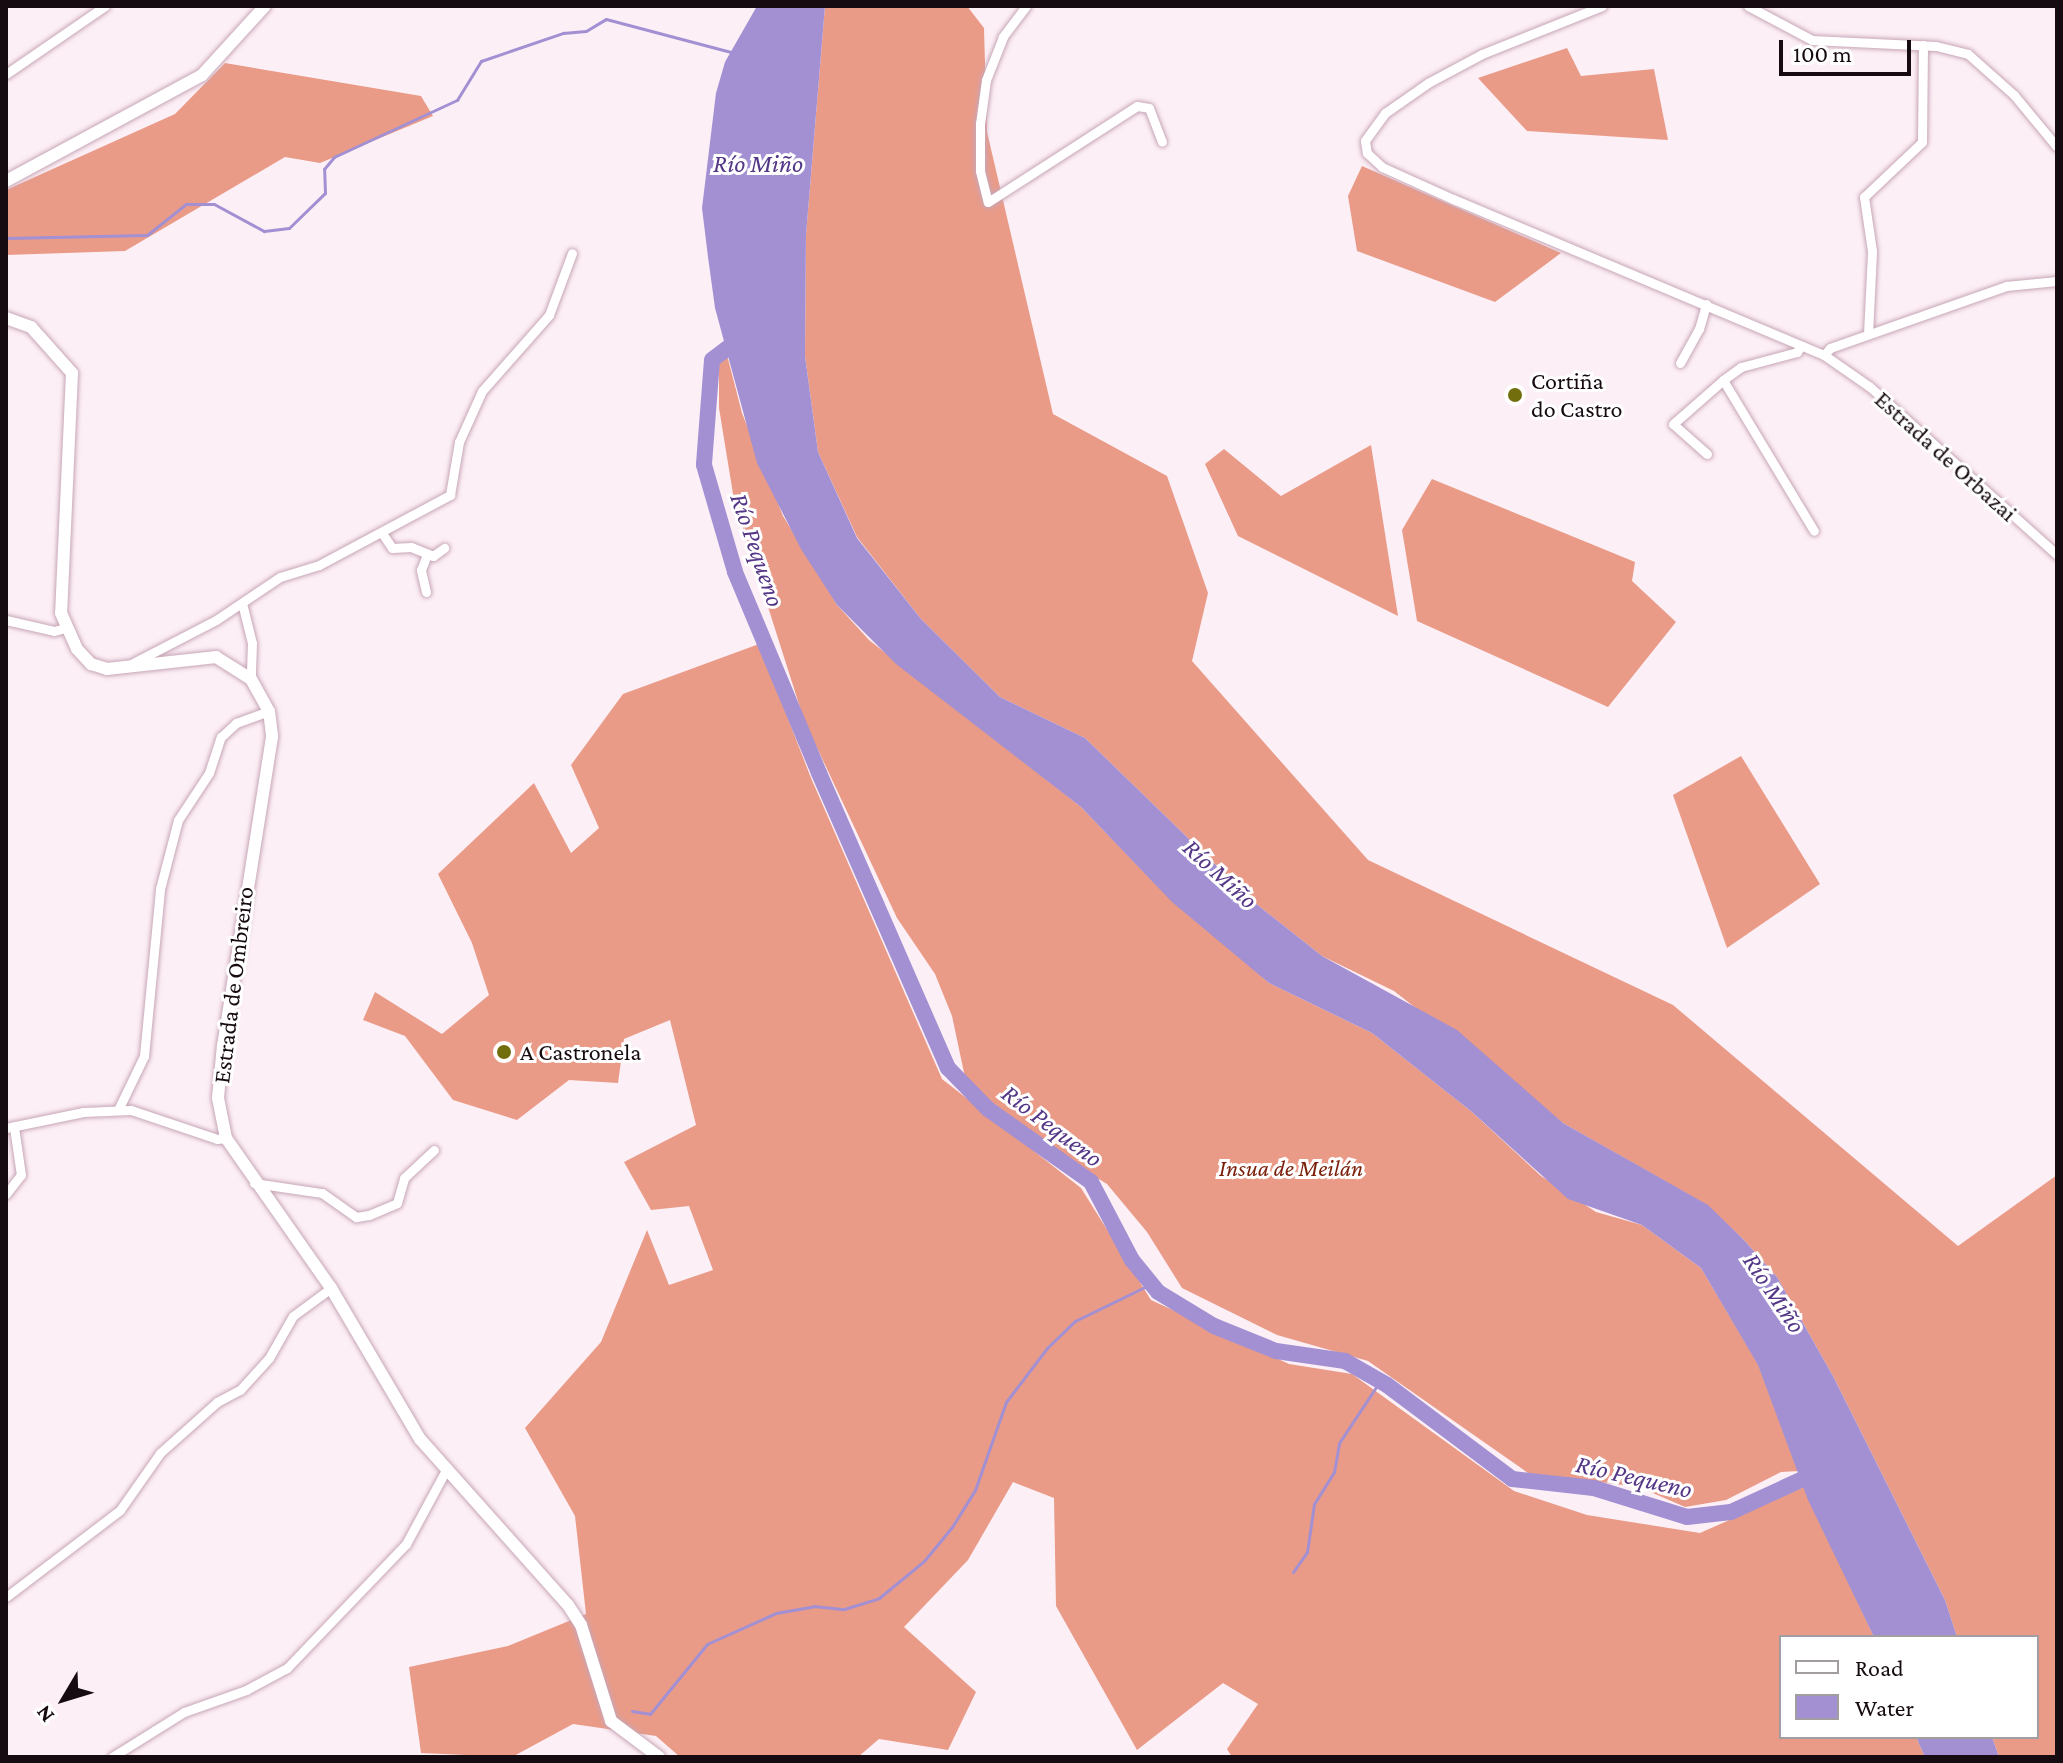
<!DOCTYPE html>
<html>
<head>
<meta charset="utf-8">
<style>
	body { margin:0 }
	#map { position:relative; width:2063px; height:1763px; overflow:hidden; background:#fdeff6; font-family:"Crimson Pro",serif }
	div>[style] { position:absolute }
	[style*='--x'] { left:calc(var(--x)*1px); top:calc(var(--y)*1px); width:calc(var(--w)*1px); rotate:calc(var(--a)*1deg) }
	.forest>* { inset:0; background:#e99b88 }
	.water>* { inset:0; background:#a290d3 }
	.stream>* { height:3px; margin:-1.5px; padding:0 1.5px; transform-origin:1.5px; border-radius:1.5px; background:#a290d3 }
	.river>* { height:16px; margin:-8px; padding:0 8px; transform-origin:8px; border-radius:8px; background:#a290d3 }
	.roads { filter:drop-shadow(0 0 2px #c7a6b7) drop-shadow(0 0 2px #c7a6b7) }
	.street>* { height:9px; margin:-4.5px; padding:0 4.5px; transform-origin:4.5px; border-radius:4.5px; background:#fff }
	.secondary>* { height:12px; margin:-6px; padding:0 6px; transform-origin:6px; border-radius:6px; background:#fff }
	.dots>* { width:22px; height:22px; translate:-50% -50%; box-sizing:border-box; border:4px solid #fff; border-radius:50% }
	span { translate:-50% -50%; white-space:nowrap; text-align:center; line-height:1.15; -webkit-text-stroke:6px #fff; paint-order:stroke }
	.poi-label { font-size:24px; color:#160b11 }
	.left { translate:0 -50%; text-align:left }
	.street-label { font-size:24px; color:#160b11 }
	.park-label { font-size:24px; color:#7a1f0a; font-style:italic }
	.water-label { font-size:26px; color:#543787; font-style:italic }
	.frame { position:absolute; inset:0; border:8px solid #160b11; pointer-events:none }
	.legend { position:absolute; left:1779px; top:1635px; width:260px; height:104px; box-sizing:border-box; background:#fff; border:2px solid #a29da0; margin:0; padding:10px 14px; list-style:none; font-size:24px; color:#160b11 }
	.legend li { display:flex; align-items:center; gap:16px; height:40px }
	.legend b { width:40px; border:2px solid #a29da0 }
	.north { position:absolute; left:24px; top:1659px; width:80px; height:80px; -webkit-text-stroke:6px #fff; paint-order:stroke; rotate:232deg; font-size:22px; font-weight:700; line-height:32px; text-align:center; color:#160b11 }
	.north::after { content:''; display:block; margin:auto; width:28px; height:36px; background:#160b11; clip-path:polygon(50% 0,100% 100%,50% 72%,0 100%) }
	.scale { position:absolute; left:1779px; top:40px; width:132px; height:36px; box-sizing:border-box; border:4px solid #160b11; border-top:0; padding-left:10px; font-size:24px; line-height:28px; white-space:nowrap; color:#160b11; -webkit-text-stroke:6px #fff; paint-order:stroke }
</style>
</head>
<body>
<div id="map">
	<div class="forest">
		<div style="clip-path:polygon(825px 6px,967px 6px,984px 28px,987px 132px,1053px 414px,1167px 476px,1208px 593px,1192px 661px,1368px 860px,1673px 1005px,1958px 1246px,2057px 1175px,2057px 1757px,1999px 1757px,1992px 1737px,2037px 1737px,2037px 1637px,1957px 1637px,1945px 1600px,1834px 1378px,1777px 1277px,1743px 1239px,1707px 1205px,1563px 1123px,1394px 991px,1322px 956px,1255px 903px,1085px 738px,1000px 697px,921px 619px,857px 537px,818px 452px,805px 356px,806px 235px)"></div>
		<div style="clip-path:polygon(1567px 48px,1581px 76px,1654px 69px,1668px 140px,1527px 131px,1478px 78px)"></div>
		<div style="clip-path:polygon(225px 63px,421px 96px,433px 116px,320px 163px,285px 157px,125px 251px,6px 255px,6px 190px,175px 114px)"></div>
		<div style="clip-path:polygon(1362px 166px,1561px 253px,1495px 302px,1357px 251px,1348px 196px)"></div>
		<div style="clip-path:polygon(727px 355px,742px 413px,783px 516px,837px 605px,869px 640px,1081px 807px,1143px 871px,1269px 983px,1372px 1033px,1472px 1112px,1541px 1176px,1596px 1212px,1642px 1225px,1701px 1268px,1758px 1364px,1799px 1471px,1781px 1472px,1726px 1500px,1685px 1507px,1639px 1487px,1528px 1473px,1368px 1361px,1277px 1335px,1182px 1288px,1147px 1232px,1107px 1184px,1063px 1157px,966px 1082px,952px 1016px,935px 974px,897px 918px,804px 720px,734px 500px,719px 408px,719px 360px)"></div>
		<div style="clip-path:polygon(1371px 445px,1398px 616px,1238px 536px,1205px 464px,1224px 449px,1281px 496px)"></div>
		<div style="clip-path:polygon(1432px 479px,1635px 562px,1632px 581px,1676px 622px,1608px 707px,1417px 621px,1402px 530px)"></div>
		<div style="clip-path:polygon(759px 644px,811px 778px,942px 1079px,1081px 1188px,1151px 1300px,1289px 1364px,1352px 1374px,1514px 1491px,1587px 1515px,1700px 1533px,1804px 1487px,1874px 1637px,1781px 1637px,1781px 1737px,1916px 1737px,1925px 1757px,1232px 1757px,1227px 1749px,1258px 1704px,1223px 1683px,1137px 1750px,1056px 1606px,1054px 1498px,1013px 1482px,968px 1560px,904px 1627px,976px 1692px,948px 1750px,879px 1739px,858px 1757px,680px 1757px,656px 1736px,573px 1724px,512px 1757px,421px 1753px,409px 1667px,508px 1646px,586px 1614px,575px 1516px,525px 1428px,601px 1342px,647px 1230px,669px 1285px,713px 1270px,689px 1206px,651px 1210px,624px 1162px,696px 1125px,670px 1020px,624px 1039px,618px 1083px,569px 1080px,517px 1120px,453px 1100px,405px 1036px,363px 1020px,375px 992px,442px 1034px,489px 995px,472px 943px,438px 874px,534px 783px,571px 853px,599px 828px,571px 765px,623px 694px)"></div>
		<div style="clip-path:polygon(1741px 756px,1820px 884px,1727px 948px,1673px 795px)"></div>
	</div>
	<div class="water">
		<div style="clip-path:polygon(757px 6px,825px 6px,806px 235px,805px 356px,818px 452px,857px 538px,921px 619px,1000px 697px,1085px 738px,1255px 903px,1322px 956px,1457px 1030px,1563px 1123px,1708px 1205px,1743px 1239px,1777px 1277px,1834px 1378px,1945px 1600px,1957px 1637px,1874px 1637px,1808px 1500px,1758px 1365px,1701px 1268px,1642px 1225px,1568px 1199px,1472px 1112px,1372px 1033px,1269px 983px,1172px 902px,1081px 807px,896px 664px,837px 605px,801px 549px,757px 463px,715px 308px,708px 257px,702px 208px,716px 93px,725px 62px)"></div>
		<div style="clip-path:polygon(1916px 1737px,1992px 1737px,1999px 1757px,1925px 1757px)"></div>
	</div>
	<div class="stream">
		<div style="--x:6;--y:238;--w:141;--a:-1.2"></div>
		<div style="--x:147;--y:235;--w:50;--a:-38.5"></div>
		<div style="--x:186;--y:204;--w:28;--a:0"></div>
		<div style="--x:214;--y:204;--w:57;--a:28.4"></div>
		<div style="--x:264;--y:231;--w:25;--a:-7"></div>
		<div style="--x:289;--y:228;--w:50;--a:-44.2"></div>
		<div style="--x:325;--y:193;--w:24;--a:-92"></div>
		<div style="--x:324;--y:169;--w:16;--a:-50"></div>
		<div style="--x:334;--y:157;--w:136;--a:-24.9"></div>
		<div style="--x:457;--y:100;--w:46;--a:-58.4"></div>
		<div style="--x:481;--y:61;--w:87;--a:-18.9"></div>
		<div style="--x:563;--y:33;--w:23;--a:-5"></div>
		<div style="--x:586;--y:31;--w:23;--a:-31"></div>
		<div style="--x:606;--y:19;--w:133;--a:14.8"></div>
		<div style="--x:1293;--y:1572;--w:24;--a:-55"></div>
		<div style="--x:1307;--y:1552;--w:49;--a:-81.7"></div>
		<div style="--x:1314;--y:1504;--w:38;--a:-58"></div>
		<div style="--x:1334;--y:1472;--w:29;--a:-80"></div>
		<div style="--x:1339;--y:1443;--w:74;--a:-56.5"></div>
		<div style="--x:632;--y:1711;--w:18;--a:9"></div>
		<div style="--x:650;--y:1714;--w:90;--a:-50.8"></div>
		<div style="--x:707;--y:1644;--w:76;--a:-24.2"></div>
		<div style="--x:776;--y:1613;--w:39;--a:-10"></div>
		<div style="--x:814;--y:1606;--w:30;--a:6"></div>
		<div style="--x:844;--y:1609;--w:37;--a:-17"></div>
		<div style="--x:879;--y:1598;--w:58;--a:-39.4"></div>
		<div style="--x:924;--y:1561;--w:44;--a:-50.5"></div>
		<div style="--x:952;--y:1527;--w:44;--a:-58.1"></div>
		<div style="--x:975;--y:1490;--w:93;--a:-70.6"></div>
		<div style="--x:1006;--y:1402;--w:68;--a:-52.8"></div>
		<div style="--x:1047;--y:1348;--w:39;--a:-44"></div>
		<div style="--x:1075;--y:1321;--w:85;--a:-26"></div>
	</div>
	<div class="river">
		<div style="--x:741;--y:338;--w:36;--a:143"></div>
		<div style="--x:712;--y:360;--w:105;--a:94.4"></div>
		<div style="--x:704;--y:465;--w:111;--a:73.8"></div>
		<div style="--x:735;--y:572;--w:218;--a:67.3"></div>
		<div style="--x:819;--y:773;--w:322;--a:66.4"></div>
		<div style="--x:948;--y:1068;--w:57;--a:45.7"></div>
		<div style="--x:988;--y:1109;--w:126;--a:35.3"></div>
		<div style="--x:1091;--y:1182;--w:88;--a:62.3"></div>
		<div style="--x:1132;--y:1260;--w:41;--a:50.9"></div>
		<div style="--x:1158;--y:1292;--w:66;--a:31.3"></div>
		<div style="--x:1214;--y:1326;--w:67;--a:22"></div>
		<div style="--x:1276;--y:1351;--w:70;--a:8.2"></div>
		<div style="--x:1345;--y:1361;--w:48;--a:29.7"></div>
		<div style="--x:1387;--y:1385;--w:156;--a:36.9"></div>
		<div style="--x:1512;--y:1479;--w:82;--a:6.3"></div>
		<div style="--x:1594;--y:1488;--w:97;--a:17.3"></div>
		<div style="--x:1687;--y:1517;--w:44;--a:-6.5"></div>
		<div style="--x:1731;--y:1512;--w:98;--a:-24.7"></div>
	</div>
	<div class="roads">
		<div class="street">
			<div style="--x:1026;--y:6;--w:39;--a:127"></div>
			<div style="--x:1003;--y:37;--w:46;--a:111.6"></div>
			<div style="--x:986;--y:80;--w:44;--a:97.8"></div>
			<div style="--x:980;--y:124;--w:47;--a:90"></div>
			<div style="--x:980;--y:171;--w:32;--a:76"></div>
			<div style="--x:988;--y:202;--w:177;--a:-32.8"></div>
			<div style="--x:1137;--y:106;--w:12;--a:9"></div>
			<div style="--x:1149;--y:108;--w:36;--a:69"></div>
			<div style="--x:1602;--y:6;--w:129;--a:158.2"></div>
			<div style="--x:1482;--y:54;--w:61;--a:151.8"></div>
			<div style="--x:1428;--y:83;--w:52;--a:145.1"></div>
			<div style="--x:1385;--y:113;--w:34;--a:126"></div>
			<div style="--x:1365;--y:141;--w:12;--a:81"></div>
			<div style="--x:1367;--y:153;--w:21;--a:43"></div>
			<div style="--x:1382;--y:167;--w:78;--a:24.3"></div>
			<div style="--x:1453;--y:199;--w:402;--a:22.8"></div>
			<div style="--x:1824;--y:355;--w:56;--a:34.8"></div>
			<div style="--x:1870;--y:387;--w:251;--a:41.9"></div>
			<div style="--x:1748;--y:6;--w:72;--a:28"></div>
			<div style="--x:1812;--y:40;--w:124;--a:2.8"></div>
			<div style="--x:1936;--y:46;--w:33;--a:14"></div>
			<div style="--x:1968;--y:54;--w:62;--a:41.7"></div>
			<div style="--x:2014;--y:95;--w:67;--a:50.4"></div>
			<div style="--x:6;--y:74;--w:120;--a:-34.5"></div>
			<div style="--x:1868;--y:334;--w:83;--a:-87.2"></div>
			<div style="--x:1872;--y:251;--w:55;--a:-98.4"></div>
			<div style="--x:1864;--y:197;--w:80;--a:-43.5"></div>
			<div style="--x:1922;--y:142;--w:97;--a:-89.4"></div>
			<div style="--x:1800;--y:347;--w:6;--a:121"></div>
			<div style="--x:1797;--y:352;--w:58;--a:165"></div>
			<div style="--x:1741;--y:367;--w:22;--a:144"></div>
			<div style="--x:1723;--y:380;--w:176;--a:58.9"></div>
			<div style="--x:1824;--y:355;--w:9;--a:-49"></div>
			<div style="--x:1830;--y:348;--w:187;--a:-19.4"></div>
			<div style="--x:2006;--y:286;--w:51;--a:-5.6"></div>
			<div style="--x:1680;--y:363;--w:39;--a:-61"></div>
			<div style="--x:1699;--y:329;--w:26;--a:-74"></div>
			<div style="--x:1707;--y:454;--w:45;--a:-138.6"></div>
			<div style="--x:1673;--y:424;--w:67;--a:-41.3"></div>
			<div style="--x:382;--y:533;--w:18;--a:56"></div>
			<div style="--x:392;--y:548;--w:19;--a:-3"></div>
			<div style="--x:411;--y:547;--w:24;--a:22"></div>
			<div style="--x:433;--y:556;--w:14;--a:-36"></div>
			<div style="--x:426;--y:592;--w:23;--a:-103"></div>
			<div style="--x:421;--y:570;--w:17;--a:-69"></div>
			<div style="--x:242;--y:603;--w:41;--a:76"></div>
			<div style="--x:252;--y:643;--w:36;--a:92"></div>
			<div style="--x:6;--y:620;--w:49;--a:12.9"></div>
			<div style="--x:54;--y:631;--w:11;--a:-15"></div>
			<div style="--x:133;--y:663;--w:93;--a:-27.4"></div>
			<div style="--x:216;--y:620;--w:77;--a:-33.9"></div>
			<div style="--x:280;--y:577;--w:41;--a:-17.1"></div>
			<div style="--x:319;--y:565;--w:149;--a:-28.1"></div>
			<div style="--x:450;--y:495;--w:54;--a:-80.4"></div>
			<div style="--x:459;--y:442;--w:56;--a:-65.7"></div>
			<div style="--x:482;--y:391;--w:101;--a:-48.6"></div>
			<div style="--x:549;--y:315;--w:66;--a:-69.6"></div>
			<div style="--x:118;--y:1110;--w:60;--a:-64.3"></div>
			<div style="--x:144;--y:1056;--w:168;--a:-84.5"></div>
			<div style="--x:160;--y:889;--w:71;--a:-75.4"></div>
			<div style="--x:178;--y:820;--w:56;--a:-56.6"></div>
			<div style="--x:209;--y:773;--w:38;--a:-72"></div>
			<div style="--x:221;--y:737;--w:21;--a:-43"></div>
			<div style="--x:236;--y:723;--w:35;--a:-20"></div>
			<div style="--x:6;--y:1128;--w:79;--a:-11.7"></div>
			<div style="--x:83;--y:1112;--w:48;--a:-2.4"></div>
			<div style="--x:131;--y:1110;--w:91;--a:18.6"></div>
			<div style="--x:217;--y:1139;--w:9;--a:-6"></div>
			<div style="--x:254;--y:1183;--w:69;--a:8.4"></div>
			<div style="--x:322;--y:1193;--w:42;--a:35.2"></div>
			<div style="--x:356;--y:1217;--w:13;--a:-9"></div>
			<div style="--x:369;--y:1215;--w:30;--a:-23"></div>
			<div style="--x:397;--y:1203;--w:26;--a:-74"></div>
			<div style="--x:404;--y:1178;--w:41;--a:-43"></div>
			<div style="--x:6;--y:1194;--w:24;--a:-52"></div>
			<div style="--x:21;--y:1175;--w:49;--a:-98.3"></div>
			<div style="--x:6;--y:1597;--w:143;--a:-37.3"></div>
			<div style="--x:120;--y:1510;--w:70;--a:-54.9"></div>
			<div style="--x:160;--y:1453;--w:76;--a:-41.8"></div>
			<div style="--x:217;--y:1402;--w:26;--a:-28"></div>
			<div style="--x:240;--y:1390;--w:43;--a:-47.8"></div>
			<div style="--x:269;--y:1358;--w:48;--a:-60.3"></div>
			<div style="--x:293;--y:1316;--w:47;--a:-36.4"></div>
			<div style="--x:112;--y:1757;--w:85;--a:-32"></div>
			<div style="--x:184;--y:1712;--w:66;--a:-19.5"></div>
			<div style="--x:246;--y:1690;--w:47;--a:-28.2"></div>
			<div style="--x:287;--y:1668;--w:172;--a:-46.2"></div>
			<div style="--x:406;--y:1544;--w:84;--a:-61.6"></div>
		</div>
		<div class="secondary">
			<div style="--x:6;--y:181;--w:223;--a:-28.4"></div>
			<div style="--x:202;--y:75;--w:93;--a:-47.6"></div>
			<div style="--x:6;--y:318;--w:27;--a:20"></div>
			<div style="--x:31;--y:327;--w:62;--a:48.3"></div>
			<div style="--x:72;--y:373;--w:240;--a:92.6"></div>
			<div style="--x:61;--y:613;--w:39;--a:66"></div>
			<div style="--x:77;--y:649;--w:21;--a:47"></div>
			<div style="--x:91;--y:664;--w:17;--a:17"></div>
			<div style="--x:107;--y:669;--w:110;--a:-6.3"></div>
			<div style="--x:216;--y:657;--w:41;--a:32.2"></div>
			<div style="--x:251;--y:679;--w:37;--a:61"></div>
			<div style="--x:269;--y:711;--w:26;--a:83"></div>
			<div style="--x:272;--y:737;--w:312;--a:99"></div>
			<div style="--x:223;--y:1045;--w:53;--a:95.4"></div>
			<div style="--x:218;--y:1098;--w:41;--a:78.7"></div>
			<div style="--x:226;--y:1138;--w:183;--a:55"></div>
			<div style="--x:331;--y:1288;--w:175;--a:59.5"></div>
			<div style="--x:420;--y:1439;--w:222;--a:48.3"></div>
			<div style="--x:568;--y:1605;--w:24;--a:57"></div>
			<div style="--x:581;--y:1625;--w:101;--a:72.6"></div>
			<div style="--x:611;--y:1721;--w:60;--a:36.9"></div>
		</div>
	</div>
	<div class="dots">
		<div style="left:1515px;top:395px;background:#726e0d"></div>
		<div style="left:504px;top:1052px;background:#726e0d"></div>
	</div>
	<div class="poi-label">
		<span class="left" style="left:1531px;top:395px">Cortiña<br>do Castro</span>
		<span class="left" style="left:520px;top:1052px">A Castronela</span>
	</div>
	<div class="street-label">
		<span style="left:1946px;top:456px;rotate:42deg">Estrada de Orbazai</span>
		<span style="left:233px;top:985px;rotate:-83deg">Estrada de Ombreiro</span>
	</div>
	<div class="park-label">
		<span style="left:1291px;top:1168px">Insua de Meilán</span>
	</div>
	<div class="water-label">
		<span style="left:758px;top:164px">Río Miño</span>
		<span style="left:757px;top:550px;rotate:71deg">Río Pequeno</span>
		<span style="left:1220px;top:874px;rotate:42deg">Río Miño</span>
		<span style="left:1052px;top:1126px;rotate:37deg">Río Pequeno</span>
		<span style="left:1774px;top:1293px;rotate:56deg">Río Miño</span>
		<span style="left:1634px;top:1477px;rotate:13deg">Río Pequeno</span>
	</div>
	<div class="frame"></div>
	<ul class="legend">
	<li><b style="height:10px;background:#fff"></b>Road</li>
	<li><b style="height:22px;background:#a290d3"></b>Water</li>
	</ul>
	<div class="north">N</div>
	<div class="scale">100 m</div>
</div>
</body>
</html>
